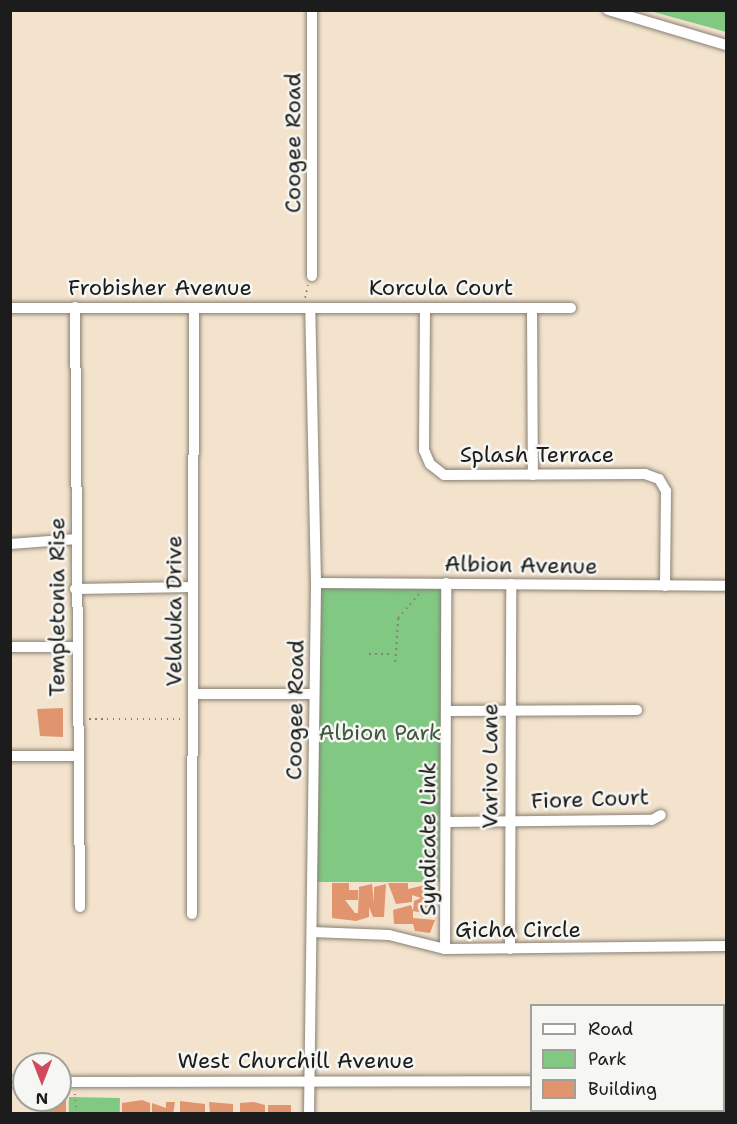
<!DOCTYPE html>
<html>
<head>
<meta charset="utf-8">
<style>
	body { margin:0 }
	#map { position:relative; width:737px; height:1124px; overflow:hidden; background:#f3e3cd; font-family:"Shantell Sans",sans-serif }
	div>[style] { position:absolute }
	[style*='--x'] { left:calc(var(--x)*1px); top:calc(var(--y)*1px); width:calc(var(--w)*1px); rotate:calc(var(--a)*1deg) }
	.green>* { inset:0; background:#81c883; transform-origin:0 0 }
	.building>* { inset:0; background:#e0956e; transform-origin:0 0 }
	.path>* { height:1.5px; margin-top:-0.75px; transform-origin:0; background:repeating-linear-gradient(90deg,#888074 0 1.5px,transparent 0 6px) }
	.roads { filter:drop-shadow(0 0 2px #888074) drop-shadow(0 0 2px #888074) }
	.minor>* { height:10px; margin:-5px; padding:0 5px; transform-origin:5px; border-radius:5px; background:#fff }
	span { translate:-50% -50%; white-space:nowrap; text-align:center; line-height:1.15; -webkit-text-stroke:5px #f6f6f2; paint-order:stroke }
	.street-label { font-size:22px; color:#1c1c1c }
	.park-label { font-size:22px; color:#3f5840 }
	.frame { position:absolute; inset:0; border:12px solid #1c1c1c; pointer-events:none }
	.legend { position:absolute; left:530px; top:1004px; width:195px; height:108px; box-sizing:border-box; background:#f6f6f2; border:2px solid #9f9f9c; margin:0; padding:8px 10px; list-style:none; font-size:18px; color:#1c1c1c }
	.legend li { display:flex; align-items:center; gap:12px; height:30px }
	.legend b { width:30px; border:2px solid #9f9f9c }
	.north { position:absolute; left:12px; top:1052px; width:60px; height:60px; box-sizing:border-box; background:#f6f6f2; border:2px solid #9f9f9c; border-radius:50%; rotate:180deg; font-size:16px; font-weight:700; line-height:24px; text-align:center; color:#1c1c1c }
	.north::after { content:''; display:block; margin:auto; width:21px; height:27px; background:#d1495b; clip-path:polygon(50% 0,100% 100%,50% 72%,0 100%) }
</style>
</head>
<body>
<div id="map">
	<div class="green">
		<div style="clip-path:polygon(650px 11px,726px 11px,726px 32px,712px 28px)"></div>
		<div style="left:316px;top:583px;width:130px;height:299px"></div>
		<div style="left:69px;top:1097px;width:51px;height:16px;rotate:1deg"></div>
	</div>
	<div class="building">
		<div style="clip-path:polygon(63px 708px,63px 737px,40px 736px,37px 709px)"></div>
		<div style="clip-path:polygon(332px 883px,349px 883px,349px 890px,358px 890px,358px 900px,345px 900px,355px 913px,358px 913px,359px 887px,372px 884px,374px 903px,374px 887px,386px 884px,384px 917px,373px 917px,369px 907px,369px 917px,356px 921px,332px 918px)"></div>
		<div style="clip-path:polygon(388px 883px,408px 883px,408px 889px,434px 883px,434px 915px,413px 911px,413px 918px,435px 920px,430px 933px,415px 931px,413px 924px,394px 924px,393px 910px,411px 905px,413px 911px,414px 901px,421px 898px,412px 895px,412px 902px,396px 904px)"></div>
		<div style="clip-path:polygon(44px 1100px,66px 1100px,66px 1114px,44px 1112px)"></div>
		<div style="clip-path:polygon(142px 1100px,150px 1103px,150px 1114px,122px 1114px,122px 1103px)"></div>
		<div style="clip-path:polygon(180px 1101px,205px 1104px,205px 1112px,180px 1114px)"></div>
		<div style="clip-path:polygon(166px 1102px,175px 1102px,173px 1114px,152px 1114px,152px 1103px,166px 1108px)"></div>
		<div style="clip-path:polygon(209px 1102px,233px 1104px,233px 1113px,210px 1114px)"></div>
		<div style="clip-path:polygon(254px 1102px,265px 1105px,265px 1114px,240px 1114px,240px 1103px)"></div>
		<div style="left:268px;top:1105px;width:23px;height:9px"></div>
	</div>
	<div class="path">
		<div style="--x:305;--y:298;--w:13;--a:-77"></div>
		<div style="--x:369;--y:654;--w:24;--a:0"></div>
		<div style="--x:395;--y:662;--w:44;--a:-86.1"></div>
		<div style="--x:398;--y:618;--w:32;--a:-49"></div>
		<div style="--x:89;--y:719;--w:94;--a:0"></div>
		<div style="--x:75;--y:1094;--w:20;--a:84"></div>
	</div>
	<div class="roads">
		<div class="minor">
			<div style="--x:608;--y:10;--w:123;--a:16.5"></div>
			<div style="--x:312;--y:276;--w:266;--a:-90"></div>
			<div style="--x:75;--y:307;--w:600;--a:89.52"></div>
			<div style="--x:10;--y:308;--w:561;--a:0"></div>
			<div style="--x:425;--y:308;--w:142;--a:90.4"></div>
			<div style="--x:424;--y:450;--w:15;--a:67"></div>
			<div style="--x:430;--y:464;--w:18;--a:38"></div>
			<div style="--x:444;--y:475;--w:201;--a:-0.3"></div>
			<div style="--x:645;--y:474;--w:15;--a:20"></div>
			<div style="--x:659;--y:479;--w:14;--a:60"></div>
			<div style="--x:666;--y:491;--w:95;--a:90.6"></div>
			<div style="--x:532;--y:308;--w:167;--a:89.7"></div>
			<div style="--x:10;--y:544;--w:67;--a:-4.3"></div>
			<div style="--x:316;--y:583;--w:410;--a:0.4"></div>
			<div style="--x:75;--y:589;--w:118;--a:-1"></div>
			<div style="--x:10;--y:647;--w:67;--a:0"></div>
			<div style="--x:193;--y:694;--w:121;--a:0"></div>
			<div style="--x:447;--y:711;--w:190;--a:-0.3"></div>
			<div style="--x:10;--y:756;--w:66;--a:0"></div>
			<div style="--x:448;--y:822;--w:204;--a:-0.6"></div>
			<div style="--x:652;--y:820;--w:10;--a:-29"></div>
			<div style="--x:192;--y:914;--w:606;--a:-89.81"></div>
			<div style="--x:312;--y:932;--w:77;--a:2.2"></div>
			<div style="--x:389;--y:935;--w:58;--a:14"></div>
			<div style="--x:445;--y:949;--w:281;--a:-0.6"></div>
			<div style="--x:445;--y:949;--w:366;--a:-89.8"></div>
			<div style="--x:510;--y:949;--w:365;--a:-89.8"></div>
			<div style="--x:724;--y:1081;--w:2;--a:0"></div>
			<div style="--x:10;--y:1082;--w:14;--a:0"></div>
			<div style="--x:60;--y:1082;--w:472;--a:-0.1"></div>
			<div style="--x:309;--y:1114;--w:531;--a:-89.24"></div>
			<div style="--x:316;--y:583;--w:275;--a:-91.2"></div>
		</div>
	</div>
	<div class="street-label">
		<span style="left:293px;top:143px;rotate:-90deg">Coogee Road</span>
		<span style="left:160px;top:288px">Frobisher Avenue</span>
		<span style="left:441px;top:288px">Korcula Court</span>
		<span style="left:537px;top:455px">Splash Terrace</span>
		<span style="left:521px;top:565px;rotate:1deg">Albion Avenue</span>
		<span style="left:57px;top:607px;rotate:-90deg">Templetonia Rise</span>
		<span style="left:174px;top:611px;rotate:-90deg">Velaluka Drive</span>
		<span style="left:295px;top:710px;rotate:-89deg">Coogee Road</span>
		<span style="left:490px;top:766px;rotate:-90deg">Varivo Lane</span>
		<span style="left:590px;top:799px;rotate:-2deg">Fiore Court</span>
		<span style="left:428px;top:839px;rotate:-90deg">Syndicate Link</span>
		<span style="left:518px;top:930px">Gicha Circle</span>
		<span style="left:296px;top:1061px">West Churchill Avenue</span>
	</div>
	<div class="park-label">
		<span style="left:380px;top:733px">Albion Park</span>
	</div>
	<div class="frame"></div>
	<ul class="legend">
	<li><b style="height:8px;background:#fff"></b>Road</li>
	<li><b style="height:16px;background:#81c883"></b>Park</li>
	<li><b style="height:16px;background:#e0956e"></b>Building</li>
	</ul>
	<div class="north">N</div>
</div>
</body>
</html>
